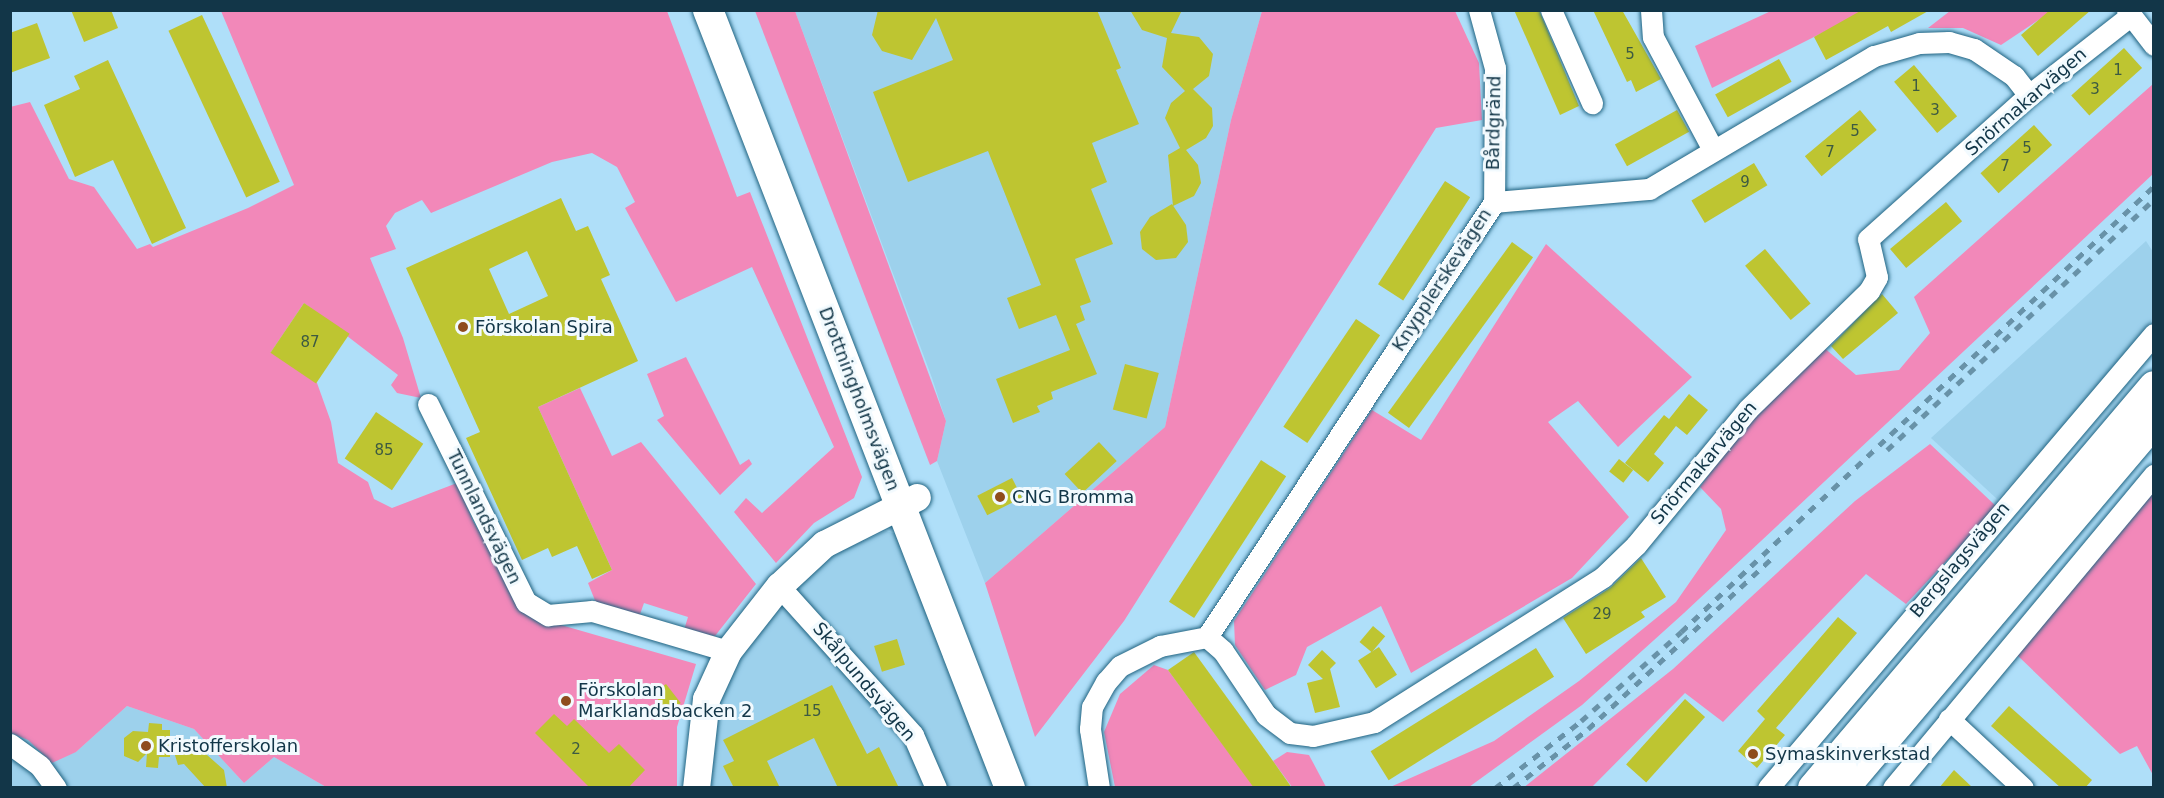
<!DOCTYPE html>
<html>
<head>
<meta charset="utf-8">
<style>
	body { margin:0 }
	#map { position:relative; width:2164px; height:798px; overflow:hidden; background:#afdff9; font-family:"DejaVu Sans",sans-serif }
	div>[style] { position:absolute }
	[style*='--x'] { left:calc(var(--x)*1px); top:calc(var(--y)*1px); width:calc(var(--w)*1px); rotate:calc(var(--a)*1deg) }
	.built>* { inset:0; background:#9dd1ec }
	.green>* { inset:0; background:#f288b9 }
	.building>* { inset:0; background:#bec531; transform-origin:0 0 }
	.roads { filter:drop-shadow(0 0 2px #206381) drop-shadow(0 0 2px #206381) }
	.minor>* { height:21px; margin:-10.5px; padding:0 10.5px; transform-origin:10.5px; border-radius:10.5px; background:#fff }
	.tertiary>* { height:27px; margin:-13.5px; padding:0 13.5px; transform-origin:13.5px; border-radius:13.5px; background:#fff }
	.secondary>* { height:30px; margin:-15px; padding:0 15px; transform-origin:15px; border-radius:15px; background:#fff }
	.rail>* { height:4.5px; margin-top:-2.25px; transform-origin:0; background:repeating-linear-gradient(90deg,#6892a8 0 8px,transparent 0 16px) }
	.dots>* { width:16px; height:16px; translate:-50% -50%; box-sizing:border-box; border:3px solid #f2fafe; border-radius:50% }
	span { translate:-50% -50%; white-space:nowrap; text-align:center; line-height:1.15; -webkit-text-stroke:6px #f2fafe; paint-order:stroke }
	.number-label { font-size:15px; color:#3d5a42 }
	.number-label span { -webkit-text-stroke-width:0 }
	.street-label { font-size:18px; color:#123648 }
	.poi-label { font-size:18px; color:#123648 }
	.left { translate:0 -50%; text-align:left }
	.frame { position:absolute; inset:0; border:12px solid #123648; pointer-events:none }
</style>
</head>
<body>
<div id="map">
	<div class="built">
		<div style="clip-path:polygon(795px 11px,1262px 11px,1231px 120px,1165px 427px,985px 583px,937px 461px,946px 421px,932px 378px)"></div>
		<div style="clip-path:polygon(2146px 241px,2153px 252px,2153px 319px,2091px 396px,1997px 499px,1931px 438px)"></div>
		<div style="clip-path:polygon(886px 531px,896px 534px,1001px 787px,707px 788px,707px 735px,736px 657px,779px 598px,834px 554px)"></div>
		<div style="clip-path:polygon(127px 706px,194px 729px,244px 783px,274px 757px,326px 787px,11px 787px,10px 733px,76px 752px)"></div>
	</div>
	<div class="green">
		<div style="clip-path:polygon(221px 11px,667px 11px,737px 197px,750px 192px,862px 477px,854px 498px,814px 523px,776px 563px,734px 512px,746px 498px,762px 513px,834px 447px,752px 267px,676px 302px,625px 208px,635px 202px,617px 167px,592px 153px,552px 162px,431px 213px,422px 200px,395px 213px,386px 226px,396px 249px,370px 258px,403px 338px,421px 398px,397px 393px,391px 385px,398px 375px,304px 303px,271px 352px,317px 383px,331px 422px,338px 463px,368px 482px,374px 499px,392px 508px,457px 483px,473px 521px,530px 616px,696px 664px,677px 727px,677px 787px,326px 787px,274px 757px,244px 783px,194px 729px,127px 706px,76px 752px,52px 763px,28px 740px,11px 733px,10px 107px,30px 102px,69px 179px,94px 187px,137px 249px,150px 244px,153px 247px,248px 208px,294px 185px)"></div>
		<div style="clip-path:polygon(755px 11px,795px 11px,946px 421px,937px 461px,930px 465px)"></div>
		<div style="clip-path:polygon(1262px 11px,1455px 11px,1479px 63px,1482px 120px,1436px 128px,1124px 621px,1035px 737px,985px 583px,1165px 427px,1231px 120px)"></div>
		<div style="clip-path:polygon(1771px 11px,1866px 11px,1712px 88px,1695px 46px)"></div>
		<div style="clip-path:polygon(1950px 11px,2052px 11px,2001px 45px,1963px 28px,1928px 28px)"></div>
		<div style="clip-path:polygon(2153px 84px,2153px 174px,1684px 613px,1582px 705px,1469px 787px,1388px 788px,1494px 741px,1579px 681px,1676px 602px,1726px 530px,1721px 509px,1700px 487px,1752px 414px,1822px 346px,1856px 375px,1899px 370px,1930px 333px,1914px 297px)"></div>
		<div style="clip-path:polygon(1546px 244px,1692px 377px,1618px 447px,1578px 401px,1548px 422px,1629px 517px,1572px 578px,1411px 673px,1381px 606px,1307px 647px,1296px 675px,1265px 690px,1235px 645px,1234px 621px,1372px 410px,1421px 440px)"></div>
		<div style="clip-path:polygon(686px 357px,740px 465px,749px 459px,752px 464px,720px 495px,657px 420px,664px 416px,647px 374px)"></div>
		<div style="clip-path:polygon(580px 388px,612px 456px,641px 442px,756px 584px,715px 636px,684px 630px,688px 617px,644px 603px,639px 617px,596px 603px,588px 583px,612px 570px,538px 407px)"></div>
		<div style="clip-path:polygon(1930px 444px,1997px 507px,1906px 604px,1866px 574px,1723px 722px,1685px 693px,1592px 787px,1523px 788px,1673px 669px,1855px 501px)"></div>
		<div style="clip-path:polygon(2153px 493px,2153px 775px,2137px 746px,2120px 754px,2016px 654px)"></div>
		<div style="clip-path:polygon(1154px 665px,1168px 670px,1254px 787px,1115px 787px,1104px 732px,1120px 694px)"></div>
		<div style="clip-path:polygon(1287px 752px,1309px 755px,1326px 787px,1292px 787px,1273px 761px)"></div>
	</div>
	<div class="building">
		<div style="clip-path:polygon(71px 10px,111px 10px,118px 28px,84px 42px)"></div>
		<div style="clip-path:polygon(878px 10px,1097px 10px,1121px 68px,1116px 70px,1139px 124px,1092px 143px,1107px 182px,1091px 189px,1113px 244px,1075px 259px,1091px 302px,1080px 306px,1085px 320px,1076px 324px,1097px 374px,1051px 392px,1053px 399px,1037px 406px,1040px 412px,1013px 423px,996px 379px,1070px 350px,1056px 315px,1019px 329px,1007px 298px,1041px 285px,988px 151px,908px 182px,873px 92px,953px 60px,936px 18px,912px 60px,882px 51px,872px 35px)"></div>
		<div style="clip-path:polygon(1130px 10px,1182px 10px,1171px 33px,1199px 37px,1213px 54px,1209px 76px,1193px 89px,1212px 108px,1213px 126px,1206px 138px,1186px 150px,1198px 165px,1201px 183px,1194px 196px,1173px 206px,1168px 155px,1180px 148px,1165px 118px,1171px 103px,1185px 91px,1162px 67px,1167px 38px,1142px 30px)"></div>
		<div style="clip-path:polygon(1514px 10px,1539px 10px,1579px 106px,1560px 115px)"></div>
		<div style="clip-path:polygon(1593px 10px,1622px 10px,1661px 79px,1636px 92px,1631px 80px,1627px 82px)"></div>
		<div style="clip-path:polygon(1862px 10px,1930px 10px,1891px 32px,1888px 26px,1826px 60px,1814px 37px)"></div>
		<div style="clip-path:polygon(2050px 10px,2091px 10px,2038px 56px,2021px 35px)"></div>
		<div style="left:202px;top:15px;width:184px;height:37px;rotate:65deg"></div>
		<div style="clip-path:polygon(37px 23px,50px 58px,10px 73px,10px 33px)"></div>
		<div style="left:2124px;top:48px;width:27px;height:71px;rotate:48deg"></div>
		<div style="left:1779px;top:59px;width:26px;height:73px;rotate:61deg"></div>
		<div style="clip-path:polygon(108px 60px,186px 228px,152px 244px,113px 160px,75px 177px,44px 105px,80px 89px,74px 76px)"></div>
		<div style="left:1914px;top:65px;width:67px;height:26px;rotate:50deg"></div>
		<div style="left:1677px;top:110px;width:25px;height:71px;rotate:61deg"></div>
		<div style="left:1860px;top:110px;width:26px;height:72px;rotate:50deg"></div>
		<div style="left:2034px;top:125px;width:27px;height:72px;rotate:48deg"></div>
		<div style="left:1754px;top:163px;width:26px;height:73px;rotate:59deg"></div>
		<div style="left:1445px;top:181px;width:30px;height:123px;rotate:33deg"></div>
		<div style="clip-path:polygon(evenodd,561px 198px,576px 231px,588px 226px,610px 275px,601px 279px,638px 361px,538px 407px,612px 570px,592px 579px,577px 546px,552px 557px,548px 548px,522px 560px,466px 438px,480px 432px,406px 268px,561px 198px,527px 251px,548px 296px,509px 314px,489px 269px,527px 251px)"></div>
		<div style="left:1946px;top:202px;width:25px;height:73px;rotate:50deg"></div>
		<div style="clip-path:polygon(1172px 204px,1186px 225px,1188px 242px,1176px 258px,1156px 260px,1142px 249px,1140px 232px,1150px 217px)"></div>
		<div style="left:1512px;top:242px;width:26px;height:211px;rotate:36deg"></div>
		<div style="left:1765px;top:249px;width:71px;height:26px;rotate:50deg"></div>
		<div style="clip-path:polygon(1882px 294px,1898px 313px,1843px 359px,1831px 346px)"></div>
		<div style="left:304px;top:303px;width:55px;height:60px;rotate:34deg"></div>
		<div style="left:1356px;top:319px;width:29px;height:130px;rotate:34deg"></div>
		<div style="left:1125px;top:364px;width:35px;height:47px;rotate:15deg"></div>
		<div style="clip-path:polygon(1689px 394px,1708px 410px,1687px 435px,1676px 426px,1654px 454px,1664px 463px,1648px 482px,1625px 463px,1664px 415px,1669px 419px)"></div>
		<div style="left:376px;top:412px;width:57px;height:56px;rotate:34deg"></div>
		<div style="left:1099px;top:442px;width:26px;height:47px;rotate:47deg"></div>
		<div style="left:1619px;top:459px;width:18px;height:16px;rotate:38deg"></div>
		<div style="left:1261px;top:460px;width:30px;height:169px;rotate:33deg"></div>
		<div style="left:1012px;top:478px;width:22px;height:39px;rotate:63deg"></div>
		<div style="clip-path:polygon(1641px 558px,1666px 597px,1641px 612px,1645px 617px,1586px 654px,1563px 618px,1610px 588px)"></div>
		<div style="clip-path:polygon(1838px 617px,1857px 633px,1776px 728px,1785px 735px,1757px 768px,1738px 751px,1765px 719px,1757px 711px)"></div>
		<div style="left:1373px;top:626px;width:16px;height:21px;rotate:40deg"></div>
		<div style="left:897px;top:639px;width:27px;height:24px;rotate:73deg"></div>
		<div style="left:1379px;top:647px;width:33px;height:25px;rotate:57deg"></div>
		<div style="left:1536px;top:648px;width:34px;height:195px;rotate:58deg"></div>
		<div style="clip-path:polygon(1322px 650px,1336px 663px,1330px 669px,1340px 707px,1315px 713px,1307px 683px,1323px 679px,1308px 665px)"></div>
		<div style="clip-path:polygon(1194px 652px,1273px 761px,1292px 788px,1254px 788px,1168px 670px)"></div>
		<div style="left:666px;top:684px;width:24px;height:16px;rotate:52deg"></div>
		<div style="clip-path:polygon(832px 685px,867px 754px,879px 747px,899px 788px,838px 788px,814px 738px,767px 761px,780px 788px,734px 788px,723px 766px,734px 761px,723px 740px)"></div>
		<div style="left:1685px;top:699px;width:27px;height:88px;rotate:42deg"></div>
		<div style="clip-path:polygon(2009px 706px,2092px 780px,2085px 788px,2061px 788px,1991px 726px)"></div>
		<div style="clip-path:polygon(554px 714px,567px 726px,574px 719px,609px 753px,619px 744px,645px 770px,628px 788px,590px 788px,535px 733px)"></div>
		<div style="clip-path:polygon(149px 723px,162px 724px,162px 730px,170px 730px,170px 757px,159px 757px,158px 768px,146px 767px,147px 753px,138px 762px,124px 756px,124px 738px,133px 731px,148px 732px)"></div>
		<div style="clip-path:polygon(189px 739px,224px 770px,227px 788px,206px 788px,184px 764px,178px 765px,174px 752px)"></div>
		<div style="clip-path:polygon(1954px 770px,1973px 788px,1939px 788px)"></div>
	</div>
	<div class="roads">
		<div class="minor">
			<div style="--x:1479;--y:10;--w:60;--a:74.6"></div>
			<div style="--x:1495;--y:68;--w:134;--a:90.4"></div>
			<div style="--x:1551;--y:10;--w:102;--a:66.2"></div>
			<div style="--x:1651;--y:10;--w:27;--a:86"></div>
			<div style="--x:1653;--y:37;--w:128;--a:62"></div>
			<div style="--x:2127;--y:10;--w:44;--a:52.4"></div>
			<div style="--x:428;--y:404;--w:221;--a:63.7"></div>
			<div style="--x:526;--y:602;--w:26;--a:31"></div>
			<div style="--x:548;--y:615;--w:44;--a:-5.2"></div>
			<div style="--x:592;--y:611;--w:142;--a:16.4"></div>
			<div style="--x:779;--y:586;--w:200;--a:48"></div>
			<div style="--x:913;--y:735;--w:58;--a:66.5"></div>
			<div style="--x:1207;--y:637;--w:21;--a:41"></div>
			<div style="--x:1223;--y:651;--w:77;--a:56.1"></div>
			<div style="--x:1266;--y:715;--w:30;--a:37"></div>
			<div style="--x:1290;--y:733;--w:23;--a:7"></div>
			<div style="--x:1313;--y:736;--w:63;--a:-12.9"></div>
			<div style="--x:1374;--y:722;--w:271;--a:-32.3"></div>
			<div style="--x:1603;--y:577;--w:46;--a:-44.1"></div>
			<div style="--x:1636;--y:545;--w:176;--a:-50.5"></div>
			<div style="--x:1748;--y:409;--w:169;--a:-44.3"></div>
			<div style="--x:1869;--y:291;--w:16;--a:-60"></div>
			<div style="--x:1877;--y:277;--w:39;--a:-103"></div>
			<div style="--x:1868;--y:239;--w:216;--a:-41.8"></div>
			<div style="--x:2029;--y:95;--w:127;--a:-38"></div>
			<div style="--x:1949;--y:719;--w:101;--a:43"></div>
			<div style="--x:10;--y:744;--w:37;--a:36"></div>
			<div style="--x:40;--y:766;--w:27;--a:54"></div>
			<div style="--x:1099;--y:788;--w:60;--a:-98.7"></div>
			<div style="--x:1090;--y:729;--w:22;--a:-85"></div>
			<div style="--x:1092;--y:707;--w:29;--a:-61"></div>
			<div style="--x:1106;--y:682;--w:21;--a:-49"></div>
			<div style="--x:1120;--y:666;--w:45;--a:-26.6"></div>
			<div style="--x:1160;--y:646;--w:48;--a:-10.8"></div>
			<div style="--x:1207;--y:637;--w:521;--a:-56.58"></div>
			<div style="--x:1494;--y:202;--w:156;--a:-4.8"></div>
			<div style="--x:1649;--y:189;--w:261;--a:-30.6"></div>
			<div style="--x:1874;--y:56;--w:47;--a:-16.1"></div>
			<div style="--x:1919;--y:43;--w:30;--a:-2"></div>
			<div style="--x:1949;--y:42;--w:26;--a:16"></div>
			<div style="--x:1974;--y:49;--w:48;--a:34"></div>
			<div style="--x:2014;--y:76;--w:24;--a:52"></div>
			<div style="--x:1768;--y:788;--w:596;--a:-49.63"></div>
			<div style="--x:1893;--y:788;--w:408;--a:-50.2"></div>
		</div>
		<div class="tertiary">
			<div style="--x:696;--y:788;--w:90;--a:-83.6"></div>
			<div style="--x:706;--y:699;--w:53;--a:-65.4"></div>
			<div style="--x:728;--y:651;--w:83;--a:-51.9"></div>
			<div style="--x:779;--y:586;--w:62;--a:-43"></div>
			<div style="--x:824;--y:544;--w:104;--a:-26.8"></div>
		</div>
		<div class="secondary">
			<div style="--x:708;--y:10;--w:835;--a:68.79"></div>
			<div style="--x:1813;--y:788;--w:527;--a:-49.69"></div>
			<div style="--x:1844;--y:788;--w:480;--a:-49.7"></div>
		</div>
	</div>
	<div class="rail">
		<div style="--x:1887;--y:450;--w:366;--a:-43.2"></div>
		<div style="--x:1495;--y:788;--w:109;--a:-37.9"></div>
		<div style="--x:1581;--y:721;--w:134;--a:-41.7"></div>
		<div style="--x:1681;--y:632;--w:650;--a:-43.32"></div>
		<div style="--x:1513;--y:788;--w:95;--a:-38.2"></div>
		<div style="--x:1588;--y:729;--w:250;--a:-42.9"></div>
	</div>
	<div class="dots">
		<div style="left:463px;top:327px;background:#8f4c1d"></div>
		<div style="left:1000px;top:497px;background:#8f4c1d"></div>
		<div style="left:566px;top:701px;background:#8f4c1d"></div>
		<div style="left:146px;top:746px;background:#8f4c1d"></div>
		<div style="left:1753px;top:754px;background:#8f4c1d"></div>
	</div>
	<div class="number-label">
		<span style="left:1630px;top:55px">5</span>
		<span style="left:2118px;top:71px">1</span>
		<span style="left:1916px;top:87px">1</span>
		<span style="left:2095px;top:90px">3</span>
		<span style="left:1935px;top:111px">3</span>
		<span style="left:1855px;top:132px">5</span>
		<span style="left:2027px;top:149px">5</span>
		<span style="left:1830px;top:153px">7</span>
		<span style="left:2005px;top:167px">7</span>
		<span style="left:1745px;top:183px">9</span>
		<span style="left:310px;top:343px">87</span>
		<span style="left:384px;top:451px">85</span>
		<span style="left:1602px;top:615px">29</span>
		<span style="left:812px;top:712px">15</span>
		<span style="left:576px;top:750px">2</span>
	</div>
	<div class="street-label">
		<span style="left:2026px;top:102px;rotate:-41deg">Snörmakarvägen</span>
		<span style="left:1494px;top:123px;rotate:-89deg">Bårdgränd</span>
		<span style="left:1442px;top:280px;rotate:-57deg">Knypplerskevägen</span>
		<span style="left:859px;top:399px;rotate:69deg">Drottningholmsvägen</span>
		<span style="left:1704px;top:463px;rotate:-50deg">Snörmakarvägen</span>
		<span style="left:484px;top:517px;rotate:64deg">Tunnlandsvägen</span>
		<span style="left:1960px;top:560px;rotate:-50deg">Bergslagsvägen</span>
		<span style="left:864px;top:682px;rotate:50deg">Skålpundsvägen</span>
	</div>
	<div class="poi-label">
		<span class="left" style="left:475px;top:327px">Förskolan Spira</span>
		<span class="left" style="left:1012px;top:497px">CNG Bromma</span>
		<span class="left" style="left:578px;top:701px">Förskolan<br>Marklandsbacken 2</span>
		<span class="left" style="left:158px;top:746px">Kristofferskolan</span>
		<span class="left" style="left:1765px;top:754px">Symaskinverkstad</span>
	</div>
	<div class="frame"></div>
</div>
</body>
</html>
